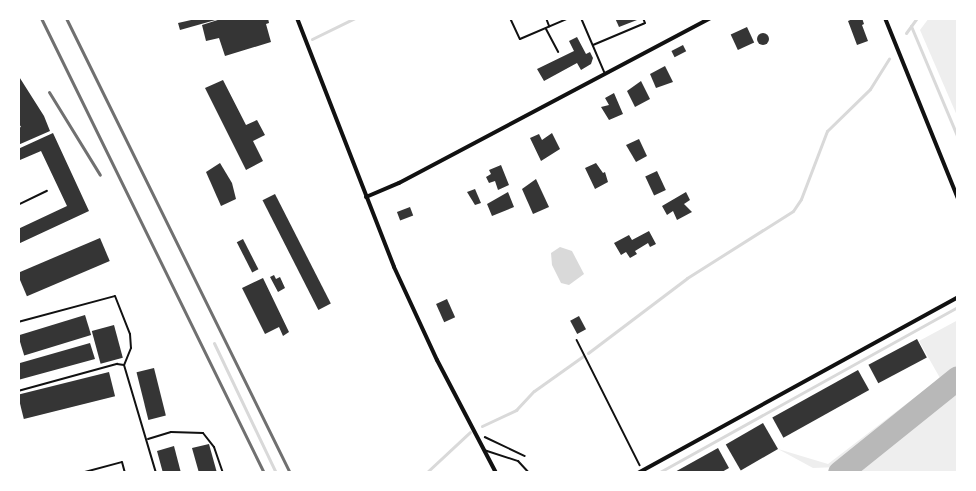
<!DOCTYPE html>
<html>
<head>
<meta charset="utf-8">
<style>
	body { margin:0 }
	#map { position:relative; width:976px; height:491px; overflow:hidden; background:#fff; font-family:"Noto Sans",sans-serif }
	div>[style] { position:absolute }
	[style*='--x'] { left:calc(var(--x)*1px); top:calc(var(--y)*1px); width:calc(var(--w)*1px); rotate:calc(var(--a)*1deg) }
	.green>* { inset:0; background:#eee }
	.water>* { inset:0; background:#d9d9d9 }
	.stream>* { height:3px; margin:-1.5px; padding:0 1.5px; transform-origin:1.5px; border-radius:1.5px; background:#d9d9d9 }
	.taxiway>* { height:24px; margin:-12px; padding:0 12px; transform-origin:12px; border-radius:12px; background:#b8b8b8 }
	.building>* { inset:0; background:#353535; transform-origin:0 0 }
	.round { border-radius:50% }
	.path>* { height:1.5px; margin:-0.75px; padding:0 0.75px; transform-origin:0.75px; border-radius:0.75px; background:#111 }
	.service>* { height:2px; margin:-1px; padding:0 1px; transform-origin:1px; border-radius:1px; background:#111 }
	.minor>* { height:4px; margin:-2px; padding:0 2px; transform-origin:2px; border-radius:2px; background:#111 }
	.rail>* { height:3px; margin:-1.5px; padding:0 1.5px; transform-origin:1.5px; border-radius:1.5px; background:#707070 }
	span { translate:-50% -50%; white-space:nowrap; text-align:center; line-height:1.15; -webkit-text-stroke:4.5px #fff; paint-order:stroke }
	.frame { position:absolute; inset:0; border:20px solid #fff; pointer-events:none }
</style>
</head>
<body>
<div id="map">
	<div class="green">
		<div style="clip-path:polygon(929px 18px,958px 18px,958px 118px,920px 30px)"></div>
		<div style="clip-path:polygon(958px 320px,958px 367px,838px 467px,813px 468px,778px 449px,828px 464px,940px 378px,919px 341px)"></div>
		<div style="clip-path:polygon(958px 383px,958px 473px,847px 473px)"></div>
	</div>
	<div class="water">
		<div style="clip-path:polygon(560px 247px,572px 251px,584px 274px,569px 285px,561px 283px,552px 265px,551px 253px)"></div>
	</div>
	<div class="stream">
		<div style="--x:911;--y:26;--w:121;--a:67.2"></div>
		<div style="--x:906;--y:33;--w:19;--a:-54"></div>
		<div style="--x:312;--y:39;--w:48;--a:-26"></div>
		<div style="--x:214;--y:343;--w:144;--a:64.5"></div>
		<div style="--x:588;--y:353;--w:124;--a:-37.1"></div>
		<div style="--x:687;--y:278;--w:125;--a:-32.3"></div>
		<div style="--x:793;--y:211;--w:14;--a:-56"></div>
		<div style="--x:801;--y:199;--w:73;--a:-69.1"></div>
		<div style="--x:827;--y:131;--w:60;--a:-44.3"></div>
		<div style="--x:870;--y:89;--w:36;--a:-58"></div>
		<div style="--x:482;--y:426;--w:38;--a:-25"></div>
		<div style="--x:516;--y:410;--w:26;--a:-47"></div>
		<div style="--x:534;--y:391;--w:60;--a:-35.5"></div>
		<div style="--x:426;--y:473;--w:60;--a:-43"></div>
		<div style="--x:658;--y:473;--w:343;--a:-29"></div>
	</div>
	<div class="taxiway">
		<div style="--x:840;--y:473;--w:151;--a:-38.8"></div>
	</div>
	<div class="building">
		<div style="clip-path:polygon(200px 18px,219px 19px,180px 30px,178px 23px)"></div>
		<div style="clip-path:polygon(224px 18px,268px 18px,269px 23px,266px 24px,271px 42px,225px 56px,219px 38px,206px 41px,202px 25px)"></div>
		<div style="clip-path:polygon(615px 18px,636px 18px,637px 20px,619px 27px)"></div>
		<div style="clip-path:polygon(855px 18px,862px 18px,864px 24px,862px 25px,868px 41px,857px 45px,848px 21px)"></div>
		<div style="left:747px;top:27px;width:17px;height:18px;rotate:65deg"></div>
		<div class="round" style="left:757px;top:33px;width:12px;height:12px"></div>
		<div style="clip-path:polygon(577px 37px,586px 54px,590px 52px,593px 58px,591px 64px,581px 70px,577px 63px,544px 81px,537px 69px,574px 51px,569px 41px)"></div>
		<div style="left:683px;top:45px;width:7px;height:13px;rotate:63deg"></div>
		<div style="clip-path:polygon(665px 66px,673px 82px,656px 88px,650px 74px)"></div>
		<div style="clip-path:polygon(18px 75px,44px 116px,50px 131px,18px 145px,18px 128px,21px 127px,18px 122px)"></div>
		<div style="clip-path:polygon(223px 80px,246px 125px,257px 120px,265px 135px,253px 141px,263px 161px,246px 170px,205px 88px)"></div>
		<div style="clip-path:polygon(641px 81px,650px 99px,635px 107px,627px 91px)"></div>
		<div style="clip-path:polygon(614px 93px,623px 114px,609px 120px,601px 107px,609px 105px,605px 98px)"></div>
		<div style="clip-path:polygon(53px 133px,89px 211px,18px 244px,18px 229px,67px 206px,41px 151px,20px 160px,18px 156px,18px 149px)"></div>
		<div style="clip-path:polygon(552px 133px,560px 149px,541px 161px,530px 138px,539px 134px,542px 140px)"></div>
		<div style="clip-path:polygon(639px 139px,647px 156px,636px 162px,626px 145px)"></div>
		<div style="clip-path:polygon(220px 163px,232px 183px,236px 199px,221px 206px,206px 172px)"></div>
		<div style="clip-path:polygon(596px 163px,603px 173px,605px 172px,608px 182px,595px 189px,585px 168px)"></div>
		<div style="clip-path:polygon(501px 165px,509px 185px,498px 190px,495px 181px,489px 183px,486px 177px,491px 174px,489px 170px)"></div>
		<div style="left:657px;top:171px;width:21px;height:13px;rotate:65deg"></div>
		<div style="clip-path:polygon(536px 179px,549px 207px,533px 214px,522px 189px)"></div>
		<div style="clip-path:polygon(475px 189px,481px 203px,475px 205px,467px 192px)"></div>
		<div style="clip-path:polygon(508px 192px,514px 207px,492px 216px,487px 204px)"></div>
		<div style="clip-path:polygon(686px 192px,690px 200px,684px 204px,692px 212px,677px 220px,673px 211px,667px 215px,662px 206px)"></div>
		<div style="left:275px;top:194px;width:123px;height:14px;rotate:63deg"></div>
		<div style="left:410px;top:207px;width:9px;height:14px;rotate:69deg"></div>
		<div style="clip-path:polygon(649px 231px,656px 244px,650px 247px,648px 243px,635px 251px,637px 254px,630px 258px,626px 252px,621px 255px,614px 243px,629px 235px,632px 240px)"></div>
		<div style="left:100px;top:238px;width:25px;height:90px;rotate:67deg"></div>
		<div style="left:243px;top:239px;width:34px;height:7px;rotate:63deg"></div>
		<div style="clip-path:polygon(274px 275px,276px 279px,280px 277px,285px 288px,278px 292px,270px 277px)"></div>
		<div style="clip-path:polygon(263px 278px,289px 332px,283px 336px,279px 327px,265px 334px,242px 288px)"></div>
		<div style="left:447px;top:299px;width:20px;height:12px;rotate:66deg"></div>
		<div style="left:85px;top:315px;width:21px;height:70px;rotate:73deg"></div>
		<div style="left:579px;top:316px;width:15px;height:10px;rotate:62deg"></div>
		<div style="left:114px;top:325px;width:34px;height:23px;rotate:75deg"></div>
		<div style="left:917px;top:339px;width:21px;height:55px;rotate:62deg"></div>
		<div style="clip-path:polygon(90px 343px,95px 359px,18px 380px,18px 359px,20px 363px)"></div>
		<div style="left:154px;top:368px;width:49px;height:18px;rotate:76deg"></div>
		<div style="left:858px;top:370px;width:23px;height:98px;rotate:61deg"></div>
		<div style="left:109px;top:372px;width:25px;height:94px;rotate:76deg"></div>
		<div style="left:763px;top:423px;width:30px;height:43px;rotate:60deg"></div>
		<div style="clip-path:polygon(209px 444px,217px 473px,199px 473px,192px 448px)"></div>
		<div style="clip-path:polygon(174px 446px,181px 473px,163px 473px,157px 451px)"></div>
		<div style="clip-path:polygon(718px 448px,729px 468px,720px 473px,673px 473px)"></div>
	</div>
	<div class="path">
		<div style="--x:18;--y:205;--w:32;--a:-26"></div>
		<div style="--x:577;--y:340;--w:140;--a:63.3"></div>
		<div style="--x:485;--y:437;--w:44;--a:25.4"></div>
	</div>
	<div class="service">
		<div style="--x:510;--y:18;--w:23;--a:65"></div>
		<div style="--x:520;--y:39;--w:53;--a:-23.2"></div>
		<div style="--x:546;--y:18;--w:9;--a:69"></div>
		<div style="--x:581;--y:18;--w:61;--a:66.8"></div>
		<div style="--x:546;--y:29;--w:26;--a:62"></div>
		<div style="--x:593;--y:45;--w:56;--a:-22.9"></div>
		<div style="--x:645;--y:23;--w:5;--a:-112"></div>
		<div style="--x:18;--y:322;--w:100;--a:-15"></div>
		<div style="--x:115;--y:296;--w:41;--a:68.5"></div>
		<div style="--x:130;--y:334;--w:14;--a:86"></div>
		<div style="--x:131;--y:348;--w:18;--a:112"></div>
		<div style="--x:124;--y:365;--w:113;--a:73.5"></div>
		<div style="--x:18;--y:391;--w:103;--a:-15.3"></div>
		<div style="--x:117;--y:364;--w:7;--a:8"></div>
		<div style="--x:148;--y:439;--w:24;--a:-17"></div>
		<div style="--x:171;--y:432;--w:32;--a:2"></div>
		<div style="--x:203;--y:433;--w:18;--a:52"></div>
		<div style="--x:214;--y:447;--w:28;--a:71"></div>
		<div style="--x:484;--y:450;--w:36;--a:18"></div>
		<div style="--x:518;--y:461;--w:16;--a:47"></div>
		<div style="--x:81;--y:473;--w:42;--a:-15"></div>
		<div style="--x:122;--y:462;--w:11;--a:75"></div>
	</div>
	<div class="minor">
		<div style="--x:297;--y:18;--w:267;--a:68.7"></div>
		<div style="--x:394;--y:267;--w:102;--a:65.2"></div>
		<div style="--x:437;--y:360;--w:127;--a:62.4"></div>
		<div style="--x:885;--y:18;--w:195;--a:68"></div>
		<div style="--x:366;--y:197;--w:36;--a:-23"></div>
		<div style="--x:399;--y:183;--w:352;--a:-27.9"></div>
		<div style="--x:638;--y:473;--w:365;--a:-28.8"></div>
	</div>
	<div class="rail">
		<div style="--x:41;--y:18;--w:507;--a:63.89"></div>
		<div style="--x:66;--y:18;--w:507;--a:63.79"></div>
		<div style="--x:49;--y:92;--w:97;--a:58.4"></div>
	</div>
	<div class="frame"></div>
</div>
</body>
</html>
